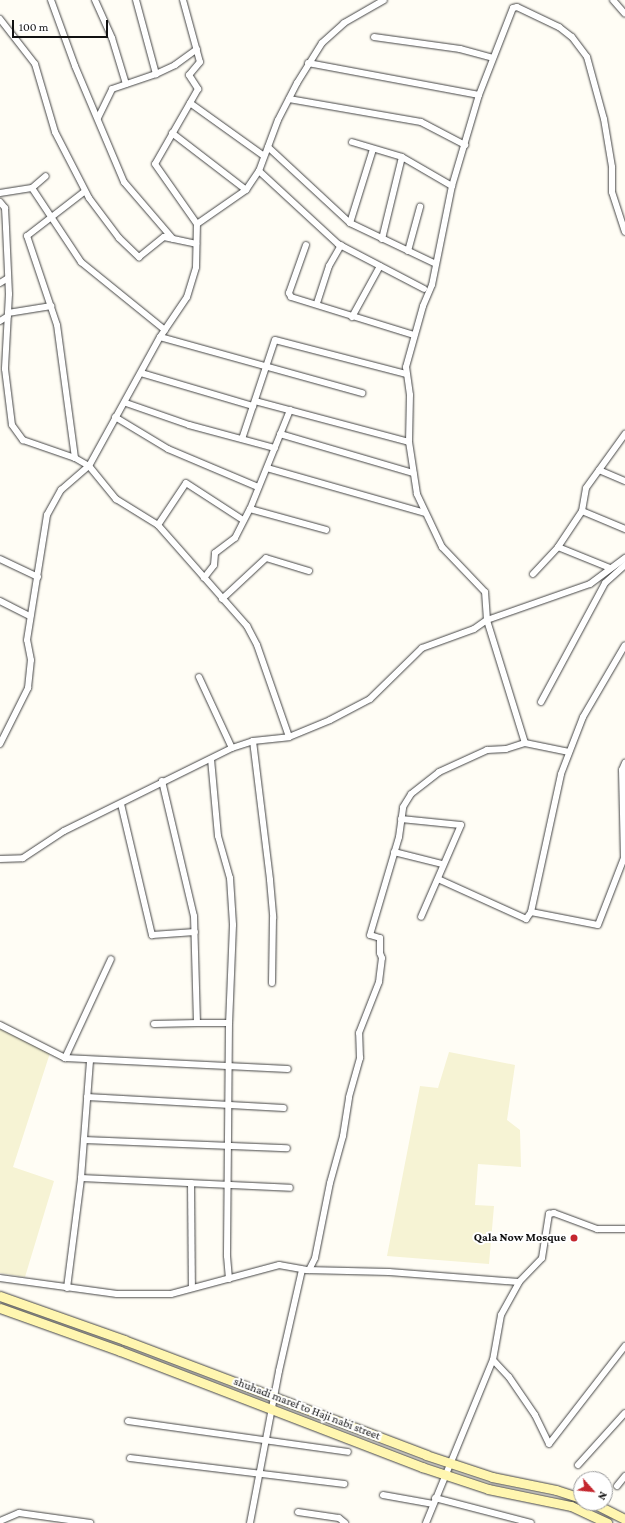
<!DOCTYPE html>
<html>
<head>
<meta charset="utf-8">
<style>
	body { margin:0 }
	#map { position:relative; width:625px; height:1523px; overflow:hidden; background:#fffdf5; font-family:"Crimson Pro",serif }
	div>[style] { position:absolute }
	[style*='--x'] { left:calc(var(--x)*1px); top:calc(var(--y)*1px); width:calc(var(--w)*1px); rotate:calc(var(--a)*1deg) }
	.farmland>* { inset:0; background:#f6f3d4 }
	.roads { filter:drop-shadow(0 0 1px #444) drop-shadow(0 0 1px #444) }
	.street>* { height:6px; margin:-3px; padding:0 3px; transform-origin:3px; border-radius:3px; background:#fff }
	.secondary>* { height:9px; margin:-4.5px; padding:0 4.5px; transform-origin:4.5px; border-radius:4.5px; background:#fff6b0 }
	.dots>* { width:11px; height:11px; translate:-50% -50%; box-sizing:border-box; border:2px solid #fff; border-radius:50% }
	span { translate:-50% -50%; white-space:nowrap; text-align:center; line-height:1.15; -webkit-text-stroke:4px #fff; paint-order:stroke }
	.poi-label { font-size:12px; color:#111; font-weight:700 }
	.right { translate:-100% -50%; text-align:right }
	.street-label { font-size:12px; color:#111 }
	.north { position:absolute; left:573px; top:1471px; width:40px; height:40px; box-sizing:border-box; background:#fff; border:1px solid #a0a0a0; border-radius:50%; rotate:117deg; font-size:11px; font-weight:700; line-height:16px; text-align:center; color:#111 }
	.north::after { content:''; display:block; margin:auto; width:14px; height:18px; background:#c4262e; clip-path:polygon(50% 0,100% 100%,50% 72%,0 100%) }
	.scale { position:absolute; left:12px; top:20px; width:96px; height:18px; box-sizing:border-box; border:2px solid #111; border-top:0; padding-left:5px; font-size:12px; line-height:14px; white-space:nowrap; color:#111; -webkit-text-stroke:3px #fff; paint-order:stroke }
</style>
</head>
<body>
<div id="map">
	<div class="farmland">
		<div style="clip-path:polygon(0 1029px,50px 1053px,13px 1167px,54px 1181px,25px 1277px,0 1273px)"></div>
		<div style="clip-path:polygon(449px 1052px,515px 1065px,507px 1120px,520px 1130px,521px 1167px,478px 1164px,475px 1205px,494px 1206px,489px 1264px,387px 1256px,420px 1086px,438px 1088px)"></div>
	</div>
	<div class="roads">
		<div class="street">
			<div style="--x:51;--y:0;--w:70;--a:70"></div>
			<div style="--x:75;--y:66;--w:126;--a:67.1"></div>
			<div style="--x:124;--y:182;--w:75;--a:49.3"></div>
			<div style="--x:95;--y:0;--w:42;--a:65.9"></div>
			<div style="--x:112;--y:38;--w:48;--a:73.1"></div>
			<div style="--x:136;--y:0;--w:77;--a:74.9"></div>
			<div style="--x:183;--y:0;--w:64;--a:74.7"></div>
			<div style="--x:200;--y:62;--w:17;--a:130"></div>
			<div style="--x:189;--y:75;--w:17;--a:57"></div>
			<div style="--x:198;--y:89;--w:86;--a:119.8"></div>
			<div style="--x:155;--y:164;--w:73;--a:55"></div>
			<div style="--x:613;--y:0;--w:18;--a:49"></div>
			<div style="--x:0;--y:19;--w:57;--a:52.1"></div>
			<div style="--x:35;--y:64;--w:71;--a:73.6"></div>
			<div style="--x:55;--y:132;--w:74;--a:62.7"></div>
			<div style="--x:89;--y:198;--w:50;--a:53.1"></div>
			<div style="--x:119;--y:238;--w:28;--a:44"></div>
			<div style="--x:139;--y:257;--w:32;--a:-39"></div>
			<div style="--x:164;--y:237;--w:33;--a:12"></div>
			<div style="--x:374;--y:37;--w:87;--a:7.9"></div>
			<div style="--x:460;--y:49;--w:34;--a:15"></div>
			<div style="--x:308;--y:63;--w:174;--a:10.6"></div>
			<div style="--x:289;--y:99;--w:134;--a:9.9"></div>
			<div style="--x:421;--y:122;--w:50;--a:27.6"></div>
			<div style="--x:190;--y:103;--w:91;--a:35.6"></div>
			<div style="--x:98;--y:118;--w:32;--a:-64"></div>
			<div style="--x:112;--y:89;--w:46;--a:-18.8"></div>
			<div style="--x:156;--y:74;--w:21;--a:-25"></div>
			<div style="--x:175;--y:65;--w:27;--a:-36"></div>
			<div style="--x:172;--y:133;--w:93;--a:37.6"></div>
			<div style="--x:352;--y:142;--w:52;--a:16.7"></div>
			<div style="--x:402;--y:157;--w:58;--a:30.1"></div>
			<div style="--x:268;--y:147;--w:112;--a:42.8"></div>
			<div style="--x:350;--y:223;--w:95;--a:25.5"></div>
			<div style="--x:259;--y:171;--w:108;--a:42.7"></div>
			<div style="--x:338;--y:244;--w:97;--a:27.6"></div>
			<div style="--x:32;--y:188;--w:89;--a:56.5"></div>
			<div style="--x:81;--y:262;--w:108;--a:39"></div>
			<div style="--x:0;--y:193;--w:32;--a:-9"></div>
			<div style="--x:32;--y:188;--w:18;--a:-41"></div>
			<div style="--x:0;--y:202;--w:8;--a:50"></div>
			<div style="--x:5;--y:208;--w:20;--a:87"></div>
			<div style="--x:6;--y:228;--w:66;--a:87.4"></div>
			<div style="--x:9;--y:294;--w:75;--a:93.1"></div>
			<div style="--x:5;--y:369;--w:56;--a:82.9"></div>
			<div style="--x:12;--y:425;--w:19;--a:54"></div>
			<div style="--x:23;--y:440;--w:55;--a:19.1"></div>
			<div style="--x:75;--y:458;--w:16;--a:30"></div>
			<div style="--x:89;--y:466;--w:43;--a:50.7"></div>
			<div style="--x:116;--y:499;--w:49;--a:31.8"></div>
			<div style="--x:158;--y:525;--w:135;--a:48.6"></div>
			<div style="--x:247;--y:626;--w:21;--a:62"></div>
			<div style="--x:257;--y:645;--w:97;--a:70.8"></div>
			<div style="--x:350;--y:223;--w:77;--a:-72.7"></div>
			<div style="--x:382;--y:239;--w:84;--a:-76.3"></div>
			<div style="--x:306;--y:245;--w:51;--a:109.5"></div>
			<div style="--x:289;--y:293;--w:4;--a:63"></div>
			<div style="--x:291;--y:297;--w:129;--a:17.2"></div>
			<div style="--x:408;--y:251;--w:46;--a:-74.7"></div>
			<div style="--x:0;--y:283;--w:9;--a:-32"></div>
			<div style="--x:317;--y:303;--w:39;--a:-72"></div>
			<div style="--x:329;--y:266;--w:24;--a:-60"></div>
			<div style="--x:8;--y:313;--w:44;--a:-9.2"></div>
			<div style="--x:352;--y:317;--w:58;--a:-61.2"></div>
			<div style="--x:0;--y:321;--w:9;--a:-32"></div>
			<div style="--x:160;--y:337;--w:210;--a:15.5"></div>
			<div style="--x:141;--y:373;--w:117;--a:16.4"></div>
			<div style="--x:255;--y:401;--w:159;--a:14.9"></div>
			<div style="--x:126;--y:403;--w:67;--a:19.2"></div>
			<div style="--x:189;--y:425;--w:89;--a:15"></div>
			<div style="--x:115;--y:417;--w:62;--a:31.1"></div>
			<div style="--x:168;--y:449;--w:98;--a:22.9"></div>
			<div style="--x:280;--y:434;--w:139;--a:16.3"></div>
			<div style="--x:242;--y:439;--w:104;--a:-71.6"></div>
			<div style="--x:275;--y:340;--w:135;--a:14.5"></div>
			<div style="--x:75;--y:458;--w:134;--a:-97.7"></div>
			<div style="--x:57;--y:325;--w:94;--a:-108.6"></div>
			<div style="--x:27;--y:236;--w:73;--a:-37.8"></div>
			<div style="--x:267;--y:468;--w:164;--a:15.9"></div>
			<div style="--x:599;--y:470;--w:28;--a:23"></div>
			<div style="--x:250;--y:509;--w:79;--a:15.4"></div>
			<div style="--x:582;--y:511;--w:47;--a:22.7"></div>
			<div style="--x:158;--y:525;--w:50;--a:-56.3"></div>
			<div style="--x:186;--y:483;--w:68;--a:33"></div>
			<div style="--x:558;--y:547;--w:56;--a:22"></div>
			<div style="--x:0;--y:559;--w:42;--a:25.3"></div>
			<div style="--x:533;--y:574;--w:37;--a:-47"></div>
			<div style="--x:558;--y:547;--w:43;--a:-56.3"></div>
			<div style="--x:582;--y:511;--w:23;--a:-80"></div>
			<div style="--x:586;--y:488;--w:67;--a:-54.2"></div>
			<div style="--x:204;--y:578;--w:16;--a:-52"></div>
			<div style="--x:214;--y:565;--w:12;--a:-85"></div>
			<div style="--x:215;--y:553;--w:25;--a:-37"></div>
			<div style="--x:235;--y:538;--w:33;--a:-63"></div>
			<div style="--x:250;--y:509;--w:107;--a:-68"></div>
			<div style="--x:222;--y:599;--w:60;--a:-43"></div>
			<div style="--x:266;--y:558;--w:45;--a:16.8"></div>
			<div style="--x:0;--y:601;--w:34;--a:27"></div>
			<div style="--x:199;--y:677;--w:78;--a:65.1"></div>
			<div style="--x:541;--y:702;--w:135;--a:-61.7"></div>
			<div style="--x:605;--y:583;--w:27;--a:-42"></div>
			<div style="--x:253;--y:741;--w:140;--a:83"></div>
			<div style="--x:270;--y:880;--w:38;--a:85"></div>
			<div style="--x:273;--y:918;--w:65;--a:90.9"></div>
			<div style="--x:525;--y:743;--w:129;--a:-107.2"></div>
			<div style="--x:487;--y:620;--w:28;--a:-94"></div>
			<div style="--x:485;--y:592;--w:62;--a:-133.7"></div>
			<div style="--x:442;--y:547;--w:59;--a:-115.3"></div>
			<div style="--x:417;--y:494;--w:53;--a:-98.7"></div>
			<div style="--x:409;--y:442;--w:47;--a:-88.8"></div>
			<div style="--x:410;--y:395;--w:28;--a:-98"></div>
			<div style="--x:406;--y:367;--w:63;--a:-74.4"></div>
			<div style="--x:423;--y:306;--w:23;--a:-67"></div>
			<div style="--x:432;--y:285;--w:101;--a:-78.6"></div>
			<div style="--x:452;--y:186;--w:95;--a:-73.5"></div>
			<div style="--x:479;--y:95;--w:93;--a:-68.7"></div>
			<div style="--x:513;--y:8;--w:4;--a:-14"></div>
			<div style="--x:517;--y:7;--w:47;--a:25.5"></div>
			<div style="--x:559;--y:27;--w:16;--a:38"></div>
			<div style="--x:572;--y:37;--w:25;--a:53"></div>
			<div style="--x:587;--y:57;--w:64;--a:74.7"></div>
			<div style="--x:604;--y:119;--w:49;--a:80.5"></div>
			<div style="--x:612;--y:167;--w:25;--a:90"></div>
			<div style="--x:612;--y:192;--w:42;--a:72"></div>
			<div style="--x:0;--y:744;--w:63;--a:-63.4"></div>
			<div style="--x:28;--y:688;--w:28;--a:-84"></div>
			<div style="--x:31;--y:660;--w:20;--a:-101"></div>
			<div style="--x:27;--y:640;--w:127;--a:-80.9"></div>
			<div style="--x:47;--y:515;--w:29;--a:-61"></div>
			<div style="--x:61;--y:490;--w:37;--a:-41"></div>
			<div style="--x:89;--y:466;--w:147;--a:-61.2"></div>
			<div style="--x:160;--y:337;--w:48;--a:-56"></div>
			<div style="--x:187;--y:297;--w:31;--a:-73"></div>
			<div style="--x:196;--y:267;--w:43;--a:-88.7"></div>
			<div style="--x:197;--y:224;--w:60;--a:-34.8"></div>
			<div style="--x:246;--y:190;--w:23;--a:-56"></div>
			<div style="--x:259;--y:171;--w:54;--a:-69.6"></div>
			<div style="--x:278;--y:120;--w:42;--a:-62.8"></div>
			<div style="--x:297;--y:83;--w:47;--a:-58"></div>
			<div style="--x:322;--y:43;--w:30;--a:-42"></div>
			<div style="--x:344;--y:23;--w:46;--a:-29.9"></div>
			<div style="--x:211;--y:759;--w:77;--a:84.8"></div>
			<div style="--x:218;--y:836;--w:44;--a:74.1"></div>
			<div style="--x:230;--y:878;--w:47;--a:86.3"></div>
			<div style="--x:233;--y:925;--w:98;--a:92.3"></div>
			<div style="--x:229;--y:1023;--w:233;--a:90.5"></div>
			<div style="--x:227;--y:1256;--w:23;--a:85"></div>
			<div style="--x:162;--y:781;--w:139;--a:76.7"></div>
			<div style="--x:194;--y:916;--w:107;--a:88.4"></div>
			<div style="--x:197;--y:1023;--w:32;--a:0"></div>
			<div style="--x:121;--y:804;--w:135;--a:76.7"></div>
			<div style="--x:152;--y:935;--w:43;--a:-4"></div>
			<div style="--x:401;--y:819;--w:60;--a:5.7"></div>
			<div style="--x:461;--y:825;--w:100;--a:113.5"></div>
			<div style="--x:394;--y:852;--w:49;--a:14"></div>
			<div style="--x:0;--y:859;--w:23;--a:-2"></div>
			<div style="--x:23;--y:858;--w:49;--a:-33.4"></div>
			<div style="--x:64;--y:831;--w:187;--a:-26.3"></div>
			<div style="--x:232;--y:748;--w:22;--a:-18"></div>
			<div style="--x:253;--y:741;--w:36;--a:-6"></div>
			<div style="--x:289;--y:737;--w:44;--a:-22.5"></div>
			<div style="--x:330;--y:720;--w:45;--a:-27.7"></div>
			<div style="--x:370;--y:699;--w:73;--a:-44.4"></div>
			<div style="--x:422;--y:648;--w:55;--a:-20.1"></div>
			<div style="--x:474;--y:629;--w:16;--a:-35"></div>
			<div style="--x:487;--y:620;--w:109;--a:-19.3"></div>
			<div style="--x:590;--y:584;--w:44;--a:-36.6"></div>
			<div style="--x:438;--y:879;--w:97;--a:24.4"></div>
			<div style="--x:526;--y:919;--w:9;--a:-54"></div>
			<div style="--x:531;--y:912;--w:141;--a:-77.7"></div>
			<div style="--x:561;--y:774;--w:61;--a:-68.9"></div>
			<div style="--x:583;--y:717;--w:83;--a:-59.7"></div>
			<div style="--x:531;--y:912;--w:68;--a:11"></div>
			<div style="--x:598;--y:925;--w:72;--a:-68.8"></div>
			<div style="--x:624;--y:858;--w:88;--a:-91.3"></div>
			<div style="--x:622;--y:770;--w:8;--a:-67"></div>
			<div style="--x:154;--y:1024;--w:43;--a:-1.3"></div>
			<div style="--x:0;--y:1025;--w:73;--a:26.9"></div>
			<div style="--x:65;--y:1058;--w:223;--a:2.8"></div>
			<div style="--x:65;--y:1058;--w:109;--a:-65.1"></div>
			<div style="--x:87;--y:1097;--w:197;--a:3.2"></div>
			<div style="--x:84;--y:1140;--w:203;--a:2.3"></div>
			<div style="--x:81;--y:1178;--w:209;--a:2.7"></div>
			<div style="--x:191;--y:1183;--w:105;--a:89.5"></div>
			<div style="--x:309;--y:1270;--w:13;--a:-63"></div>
			<div style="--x:315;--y:1258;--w:76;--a:-78.7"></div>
			<div style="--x:330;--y:1183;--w:49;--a:-74.5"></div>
			<div style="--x:343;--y:1136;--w:39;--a:-81"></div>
			<div style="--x:349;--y:1097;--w:41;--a:-74.2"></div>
			<div style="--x:360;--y:1058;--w:25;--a:-92"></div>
			<div style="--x:359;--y:1033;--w:55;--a:-68.6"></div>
			<div style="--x:379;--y:982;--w:24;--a:-83"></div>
			<div style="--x:382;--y:958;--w:5;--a:-112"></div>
			<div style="--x:380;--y:953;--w:15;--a:-90"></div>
			<div style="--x:380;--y:938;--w:10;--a:-163"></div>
			<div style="--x:370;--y:935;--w:102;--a:-73.5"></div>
			<div style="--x:399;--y:837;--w:30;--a:-82"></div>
			<div style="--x:403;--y:807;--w:15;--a:-58"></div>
			<div style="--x:411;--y:794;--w:36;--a:-38"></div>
			<div style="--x:439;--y:772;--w:53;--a:-24.6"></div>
			<div style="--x:487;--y:750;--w:19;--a:-3"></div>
			<div style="--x:506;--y:749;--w:20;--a:-18"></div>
			<div style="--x:525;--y:743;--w:45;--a:11.6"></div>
			<div style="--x:0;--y:1278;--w:118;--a:7.8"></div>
			<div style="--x:117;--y:1294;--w:54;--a:0"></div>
			<div style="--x:171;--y:1294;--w:112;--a:-15"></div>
			<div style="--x:279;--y:1265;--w:27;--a:10"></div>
			<div style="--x:306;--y:1270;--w:83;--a:1.4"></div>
			<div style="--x:389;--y:1272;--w:130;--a:4.4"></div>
			<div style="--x:519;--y:1282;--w:33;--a:-46"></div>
			<div style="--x:542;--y:1258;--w:45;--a:-81"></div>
			<div style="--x:549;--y:1214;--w:5;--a:-11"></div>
			<div style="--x:554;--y:1213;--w:46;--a:20.4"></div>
			<div style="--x:597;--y:1229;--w:28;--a:0"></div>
			<div style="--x:67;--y:1288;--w:111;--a:-82.7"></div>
			<div style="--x:81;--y:1178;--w:117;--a:-85.6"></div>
			<div style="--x:493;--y:1360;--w:23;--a:47"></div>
			<div style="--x:509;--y:1377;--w:46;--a:55.6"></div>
			<div style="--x:535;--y:1415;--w:32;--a:64"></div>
			<div style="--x:549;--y:1444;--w:124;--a:-52.2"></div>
			<div style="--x:128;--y:1421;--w:222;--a:8"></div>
			<div style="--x:130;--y:1458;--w:216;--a:6.9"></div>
			<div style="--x:578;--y:1465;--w:70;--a:-47.9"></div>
			<div style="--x:617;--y:1486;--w:13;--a:-51"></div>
			<div style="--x:383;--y:1495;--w:51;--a:10.2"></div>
			<div style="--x:435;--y:1498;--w:99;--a:14.6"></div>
			<div style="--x:298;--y:1512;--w:41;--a:8.3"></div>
			<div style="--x:339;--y:1518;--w:8;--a:40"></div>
			<div style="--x:0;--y:1521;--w:21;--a:-23"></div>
			<div style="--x:19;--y:1513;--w:72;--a:8"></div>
			<div style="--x:250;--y:1523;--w:155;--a:-79.2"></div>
			<div style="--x:279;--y:1371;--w:104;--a:-77.2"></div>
			<div style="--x:426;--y:1523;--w:176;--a:-67.7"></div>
			<div style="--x:493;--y:1360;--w:46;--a:-79.9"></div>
			<div style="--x:501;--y:1315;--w:38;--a:-61"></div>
		</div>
		<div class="secondary">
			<div style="--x:0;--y:1296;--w:132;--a:19.5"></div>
			<div style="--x:124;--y:1340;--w:323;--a:20.8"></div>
			<div style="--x:426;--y:1455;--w:70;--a:18.4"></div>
			<div style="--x:492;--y:1477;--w:65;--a:11.5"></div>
			<div style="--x:556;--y:1490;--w:26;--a:18"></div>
			<div style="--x:0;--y:1308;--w:127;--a:19.7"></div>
			<div style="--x:120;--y:1351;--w:324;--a:21"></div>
			<div style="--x:422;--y:1467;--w:70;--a:18.4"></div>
			<div style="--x:488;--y:1489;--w:85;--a:11.6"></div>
			<div style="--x:571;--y:1506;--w:40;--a:25"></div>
			<div style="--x:593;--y:1503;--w:36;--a:27"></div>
		</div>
	</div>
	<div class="dots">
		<div style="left:574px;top:1238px;background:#c4262e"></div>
	</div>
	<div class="poi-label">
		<span class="right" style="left:566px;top:1238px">Qala Now Mosque</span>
	</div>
	<div class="street-label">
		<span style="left:307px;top:1409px;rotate:21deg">shuhadi maref to Haji nabi street</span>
	</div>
	<div class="north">N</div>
	<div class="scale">100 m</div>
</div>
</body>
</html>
